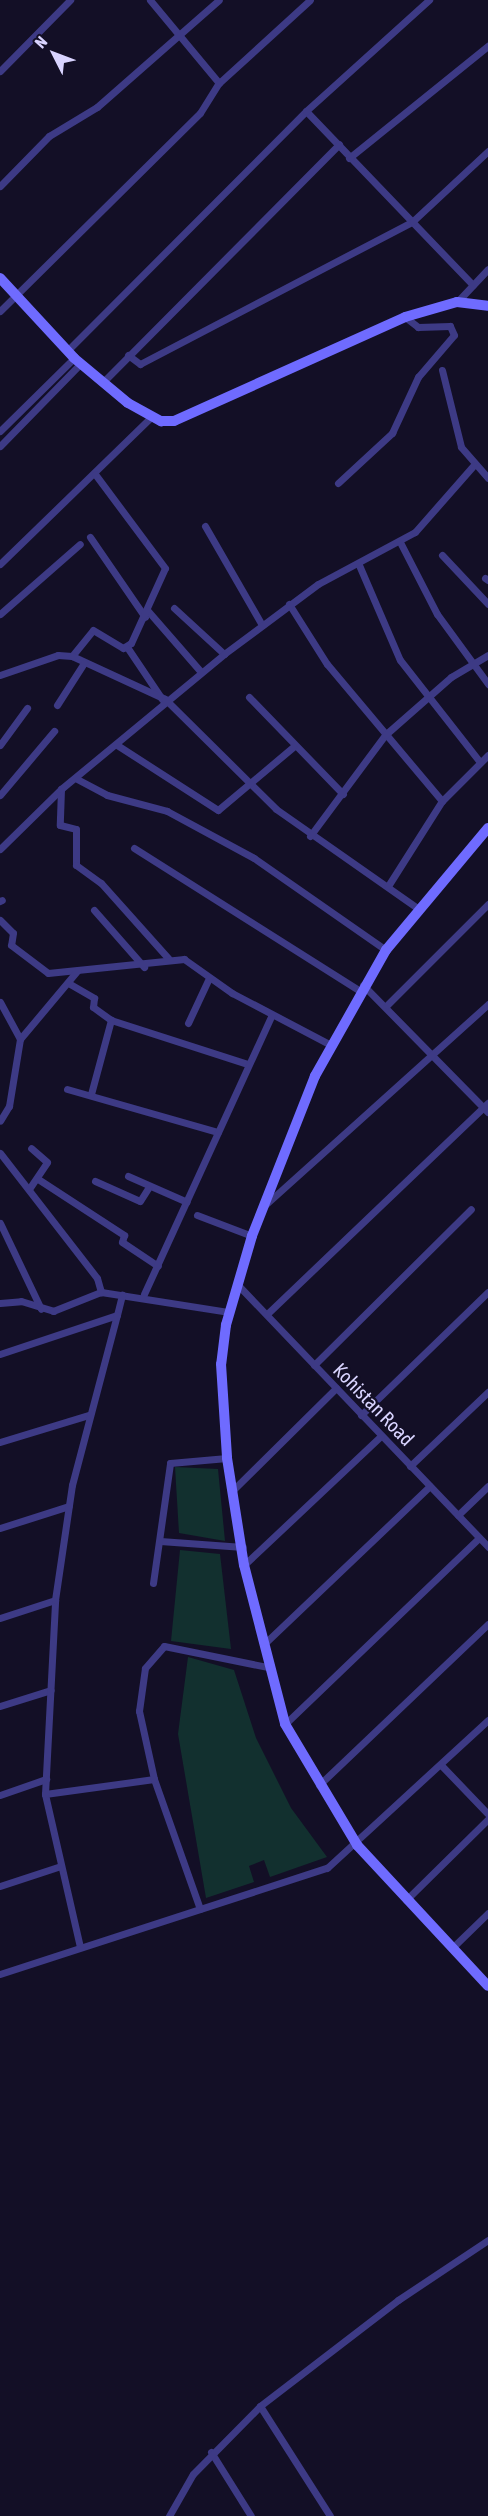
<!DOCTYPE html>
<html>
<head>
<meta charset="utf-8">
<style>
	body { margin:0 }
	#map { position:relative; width:488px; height:2516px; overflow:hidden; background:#130f26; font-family:"Asap Condensed",sans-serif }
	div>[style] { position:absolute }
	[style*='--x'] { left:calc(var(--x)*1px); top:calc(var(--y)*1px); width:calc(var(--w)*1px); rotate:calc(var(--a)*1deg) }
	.green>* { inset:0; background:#12302f }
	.street>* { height:7px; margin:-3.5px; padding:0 3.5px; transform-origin:3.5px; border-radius:3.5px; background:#3d3a85 }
	.secondary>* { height:10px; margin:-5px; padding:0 5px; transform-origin:5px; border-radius:5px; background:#6f6bff }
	span { translate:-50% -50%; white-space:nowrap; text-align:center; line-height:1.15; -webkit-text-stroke:4.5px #130f26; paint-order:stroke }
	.street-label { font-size:20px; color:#d9d4ff }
	.north { position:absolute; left:24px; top:24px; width:60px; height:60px; -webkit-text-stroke:4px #130f26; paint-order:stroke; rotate:312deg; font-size:16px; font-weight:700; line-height:24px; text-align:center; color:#d9d4ff }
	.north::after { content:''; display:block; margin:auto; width:21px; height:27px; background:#d9d4ff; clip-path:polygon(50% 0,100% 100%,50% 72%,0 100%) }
</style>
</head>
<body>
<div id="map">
	<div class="green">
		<div style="clip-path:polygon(175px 1467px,218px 1469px,225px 1541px,179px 1533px)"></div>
		<div style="clip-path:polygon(180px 1550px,220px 1554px,231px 1649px,171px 1641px)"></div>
		<div style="clip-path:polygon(188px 1657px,234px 1670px,256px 1738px,291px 1808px,327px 1857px,270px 1877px,264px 1860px,249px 1866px,254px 1882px,206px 1898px,178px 1734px)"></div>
	</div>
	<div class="street">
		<div style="--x:150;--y:0;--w:108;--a:50.3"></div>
		<div style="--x:0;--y:71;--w:100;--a:-45.4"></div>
		<div style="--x:306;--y:111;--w:241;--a:46.2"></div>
		<div style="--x:349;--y:158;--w:179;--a:-38.9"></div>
		<div style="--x:0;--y:186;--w:70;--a:-45.6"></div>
		<div style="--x:49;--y:136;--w:56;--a:-31.1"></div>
		<div style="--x:97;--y:107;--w:162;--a:-41.3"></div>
		<div style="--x:457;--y:302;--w:45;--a:-46.8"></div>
		<div style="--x:0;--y:311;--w:281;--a:-44.7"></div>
		<div style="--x:200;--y:113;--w:36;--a:-58"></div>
		<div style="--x:219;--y:83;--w:123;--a:-42.4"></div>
		<div style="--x:68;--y:350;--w:337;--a:-45.1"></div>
		<div style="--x:306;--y:111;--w:166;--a:-42.1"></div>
		<div style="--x:128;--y:355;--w:15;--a:37"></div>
		<div style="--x:140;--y:364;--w:308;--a:-27.6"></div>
		<div style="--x:413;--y:221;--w:103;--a:-43"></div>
		<div style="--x:442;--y:370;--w:79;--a:76.1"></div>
		<div style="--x:461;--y:447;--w:41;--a:48.9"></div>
		<div style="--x:103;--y:382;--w:335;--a:-45.2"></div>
		<div style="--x:0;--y:431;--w:104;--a:-44.6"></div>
		<div style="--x:0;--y:446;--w:116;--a:-45.7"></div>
		<div style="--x:338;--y:483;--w:74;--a:-42.8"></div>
		<div style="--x:392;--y:433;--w:62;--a:-65.1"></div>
		<div style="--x:418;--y:377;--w:55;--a:-49.4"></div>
		<div style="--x:454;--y:335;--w:10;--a:-114"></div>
		<div style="--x:450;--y:326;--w:32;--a:178"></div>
		<div style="--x:418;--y:327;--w:16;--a:-142"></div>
		<div style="--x:205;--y:526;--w:114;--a:60.1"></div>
		<div style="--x:90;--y:537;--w:97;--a:55.5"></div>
		<div style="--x:400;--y:542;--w:81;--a:62.8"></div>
		<div style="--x:437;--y:614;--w:87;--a:53.9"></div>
		<div style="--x:442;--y:555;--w:67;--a:46.8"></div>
		<div style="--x:0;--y:564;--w:209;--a:-44.2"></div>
		<div style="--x:359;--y:565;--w:103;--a:66.7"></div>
		<div style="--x:400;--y:660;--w:130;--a:51.9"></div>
		<div style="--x:485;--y:578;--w:4;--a:34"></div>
		<div style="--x:289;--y:604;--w:71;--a:57.7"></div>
		<div style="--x:327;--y:664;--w:179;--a:50"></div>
		<div style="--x:174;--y:608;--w:68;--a:42.6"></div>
		<div style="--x:148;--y:611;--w:81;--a:49"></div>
		<div style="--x:0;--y:614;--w:106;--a:-41.2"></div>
		<div style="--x:127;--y:647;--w:63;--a:56.1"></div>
		<div style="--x:72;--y:656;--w:33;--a:-51"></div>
		<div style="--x:93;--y:630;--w:35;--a:31"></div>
		<div style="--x:123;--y:648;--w:9;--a:-32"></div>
		<div style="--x:131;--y:643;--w:82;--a:-65.6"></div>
		<div style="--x:165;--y:568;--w:117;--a:-126.7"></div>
		<div style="--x:0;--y:675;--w:61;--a:-19"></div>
		<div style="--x:58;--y:655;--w:14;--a:4"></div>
		<div style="--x:72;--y:656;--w:102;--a:24.8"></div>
		<div style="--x:165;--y:699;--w:156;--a:44.7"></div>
		<div style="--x:276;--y:809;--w:174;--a:35"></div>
		<div style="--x:249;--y:697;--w:135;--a:45.9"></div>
		<div style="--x:57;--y:705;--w:50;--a:-57.3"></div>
		<div style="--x:0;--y:745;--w:46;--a:-53.9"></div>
		<div style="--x:117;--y:745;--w:120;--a:32.8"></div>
		<div style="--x:218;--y:810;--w:98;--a:-40"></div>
		<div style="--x:77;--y:779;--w:34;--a:28"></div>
		<div style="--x:107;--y:795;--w:62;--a:14.9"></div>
		<div style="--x:167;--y:811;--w:99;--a:28.4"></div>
		<div style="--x:254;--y:858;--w:161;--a:34.9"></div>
		<div style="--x:61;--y:789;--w:36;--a:92"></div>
		<div style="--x:60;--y:825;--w:16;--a:14"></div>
		<div style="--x:76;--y:829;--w:36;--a:90"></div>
		<div style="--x:76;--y:865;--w:31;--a:36"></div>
		<div style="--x:101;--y:883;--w:101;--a:48.2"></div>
		<div style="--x:0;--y:795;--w:84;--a:-49.8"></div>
		<div style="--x:310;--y:836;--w:126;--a:-53.4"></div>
		<div style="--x:385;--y:735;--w:88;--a:-41.3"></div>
		<div style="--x:451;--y:677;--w:43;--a:-30.7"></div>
		<div style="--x:134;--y:848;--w:267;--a:32.3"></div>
		<div style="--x:0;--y:849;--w:86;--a:-44.5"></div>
		<div style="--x:61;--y:789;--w:212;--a:-39.6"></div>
		<div style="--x:224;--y:654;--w:117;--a:-36.7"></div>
		<div style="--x:318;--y:584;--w:110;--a:-28.2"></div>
		<div style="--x:415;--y:532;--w:88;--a:-48.7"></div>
		<div style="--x:388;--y:886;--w:101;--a:-57.6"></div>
		<div style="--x:442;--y:801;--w:65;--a:-45"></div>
		<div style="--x:0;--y:901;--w:2;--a:-27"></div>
		<div style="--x:94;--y:910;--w:76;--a:48.7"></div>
		<div style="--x:0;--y:920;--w:18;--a:45"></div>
		<div style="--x:13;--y:933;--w:12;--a:99"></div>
		<div style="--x:11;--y:945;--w:46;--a:37.1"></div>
		<div style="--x:48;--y:973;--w:137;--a:-5.9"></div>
		<div style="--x:184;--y:959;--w:59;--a:35.3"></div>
		<div style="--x:232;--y:993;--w:112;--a:27.7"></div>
		<div style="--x:70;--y:984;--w:28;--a:30"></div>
		<div style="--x:94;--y:998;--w:9;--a:96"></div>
		<div style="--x:93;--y:1007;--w:22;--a:36"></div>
		<div style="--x:111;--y:1020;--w:143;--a:17.9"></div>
		<div style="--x:363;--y:985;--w:178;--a:45.5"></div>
		<div style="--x:0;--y:1002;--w:42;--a:61.6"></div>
		<div style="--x:20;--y:1039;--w:68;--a:99.3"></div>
		<div style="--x:9;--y:1106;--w:17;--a:121"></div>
		<div style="--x:387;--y:1005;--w:143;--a:-45"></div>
		<div style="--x:188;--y:1023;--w:50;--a:-65"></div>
		<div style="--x:20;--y:1039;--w:89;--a:-50"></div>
		<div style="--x:67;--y:1089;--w:157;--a:15.9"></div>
		<div style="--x:91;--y:1094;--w:77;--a:-74.9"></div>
		<div style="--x:0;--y:1153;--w:158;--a:52.2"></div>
		<div style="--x:97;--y:1278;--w:15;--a:74"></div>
		<div style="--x:128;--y:1176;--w:64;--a:23.8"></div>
		<div style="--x:38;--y:1179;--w:103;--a:33.1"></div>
		<div style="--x:124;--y:1235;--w:7;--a:106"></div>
		<div style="--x:122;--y:1242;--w:43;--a:33.7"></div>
		<div style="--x:95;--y:1181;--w:49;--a:24"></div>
		<div style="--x:140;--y:1201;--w:15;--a:-58"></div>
		<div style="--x:29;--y:1189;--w:32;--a:-56"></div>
		<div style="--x:47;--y:1162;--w:21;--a:-139"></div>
		<div style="--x:265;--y:1205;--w:300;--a:-42"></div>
		<div style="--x:197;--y:1215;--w:59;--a:20.9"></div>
		<div style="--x:0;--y:1223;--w:95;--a:64.5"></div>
		<div style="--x:237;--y:1284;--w:364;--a:46.3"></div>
		<div style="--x:144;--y:1294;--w:307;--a:-65.4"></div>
		<div style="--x:0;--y:1303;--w:21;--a:-5"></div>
		<div style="--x:21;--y:1301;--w:34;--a:17"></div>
		<div style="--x:53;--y:1311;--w:52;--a:-21.6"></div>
		<div style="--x:101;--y:1292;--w:130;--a:8.9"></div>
		<div style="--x:267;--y:1314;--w:306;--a:-43.7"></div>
		<div style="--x:0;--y:1354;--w:123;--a:-18.4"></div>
		<div style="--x:117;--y:1315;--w:21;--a:-76"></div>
		<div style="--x:314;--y:1365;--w:221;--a:-44.8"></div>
		<div style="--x:361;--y:1415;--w:177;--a:-44.1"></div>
		<div style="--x:0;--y:1442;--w:93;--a:-16.9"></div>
		<div style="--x:410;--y:1466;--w:108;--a:-43.5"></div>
		<div style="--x:233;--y:1490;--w:145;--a:-44.7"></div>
		<div style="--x:458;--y:1515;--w:42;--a:-44"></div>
		<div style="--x:0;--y:1528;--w:72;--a:-17.7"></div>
		<div style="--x:160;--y:1541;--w:83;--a:4.1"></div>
		<div style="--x:244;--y:1565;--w:188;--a:-43.3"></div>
		<div style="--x:153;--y:1583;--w:121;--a:-81.9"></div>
		<div style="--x:170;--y:1463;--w:57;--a:-5"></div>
		<div style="--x:0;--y:1618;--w:58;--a:-18.1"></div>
		<div style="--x:264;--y:1644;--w:229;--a:-43.6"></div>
		<div style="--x:0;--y:1706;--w:53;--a:-17.4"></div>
		<div style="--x:285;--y:1724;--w:269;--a:-43.8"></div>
		<div style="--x:441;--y:1765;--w:68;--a:46.2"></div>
		<div style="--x:319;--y:1785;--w:233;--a:-43.6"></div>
		<div style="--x:45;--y:1794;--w:110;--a:-7.8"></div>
		<div style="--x:0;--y:1795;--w:49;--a:-19.2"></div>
		<div style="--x:0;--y:1886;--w:64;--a:-18.2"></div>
		<div style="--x:406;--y:1900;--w:115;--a:-44.6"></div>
		<div style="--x:200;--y:1909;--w:138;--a:-109.5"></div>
		<div style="--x:154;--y:1779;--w:70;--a:-102.4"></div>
		<div style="--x:139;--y:1711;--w:43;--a:-82.1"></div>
		<div style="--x:145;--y:1668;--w:29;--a:-49"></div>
		<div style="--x:164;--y:1646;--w:105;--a:11.5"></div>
		<div style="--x:80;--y:1947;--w:157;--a:-102.9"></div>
		<div style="--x:45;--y:1794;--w:194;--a:-87"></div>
		<div style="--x:55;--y:1600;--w:116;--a:-81.6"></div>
		<div style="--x:72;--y:1485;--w:176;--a:-75.2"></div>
		<div style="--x:452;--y:1948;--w:50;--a:-44.2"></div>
		<div style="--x:0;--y:1974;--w:344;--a:-18"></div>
		<div style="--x:327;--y:1868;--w:219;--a:-42.6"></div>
		<div style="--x:260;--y:2406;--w:130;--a:57.5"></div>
		<div style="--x:211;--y:2452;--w:75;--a:58"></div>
		<div style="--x:169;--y:2516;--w:48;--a:-60.3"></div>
		<div style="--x:193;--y:2474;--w:95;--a:-45.4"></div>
		<div style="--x:260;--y:2406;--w:174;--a:-37.5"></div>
		<div style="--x:398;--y:2300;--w:108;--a:-33.7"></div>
	</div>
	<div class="secondary">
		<div style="--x:0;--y:278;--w:109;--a:47.2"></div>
		<div style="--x:74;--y:358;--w:70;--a:39.8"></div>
		<div style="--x:128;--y:403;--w:38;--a:29"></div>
		<div style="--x:161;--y:421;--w:13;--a:0"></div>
		<div style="--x:174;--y:421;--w:253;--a:-24.2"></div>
		<div style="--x:405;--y:317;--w:54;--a:-16.1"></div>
		<div style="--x:457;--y:302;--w:31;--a:7"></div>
		<div style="--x:488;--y:828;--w:159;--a:129.9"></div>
		<div style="--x:386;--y:950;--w:145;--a:119.4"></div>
		<div style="--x:315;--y:1076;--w:172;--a:111.5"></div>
		<div style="--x:252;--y:1236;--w:93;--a:106.3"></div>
		<div style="--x:226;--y:1325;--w:39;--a:97"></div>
		<div style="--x:221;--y:1364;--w:94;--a:86.3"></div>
		<div style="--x:227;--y:1458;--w:108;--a:81"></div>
		<div style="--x:244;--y:1565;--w:164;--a:75.5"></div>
		<div style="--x:285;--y:1724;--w:141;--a:59.2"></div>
		<div style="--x:357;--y:1845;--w:192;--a:47.1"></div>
	</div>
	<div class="street-label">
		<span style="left:374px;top:1404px;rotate:46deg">Kohistan Road</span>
	</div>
	<div class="north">N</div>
</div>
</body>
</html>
